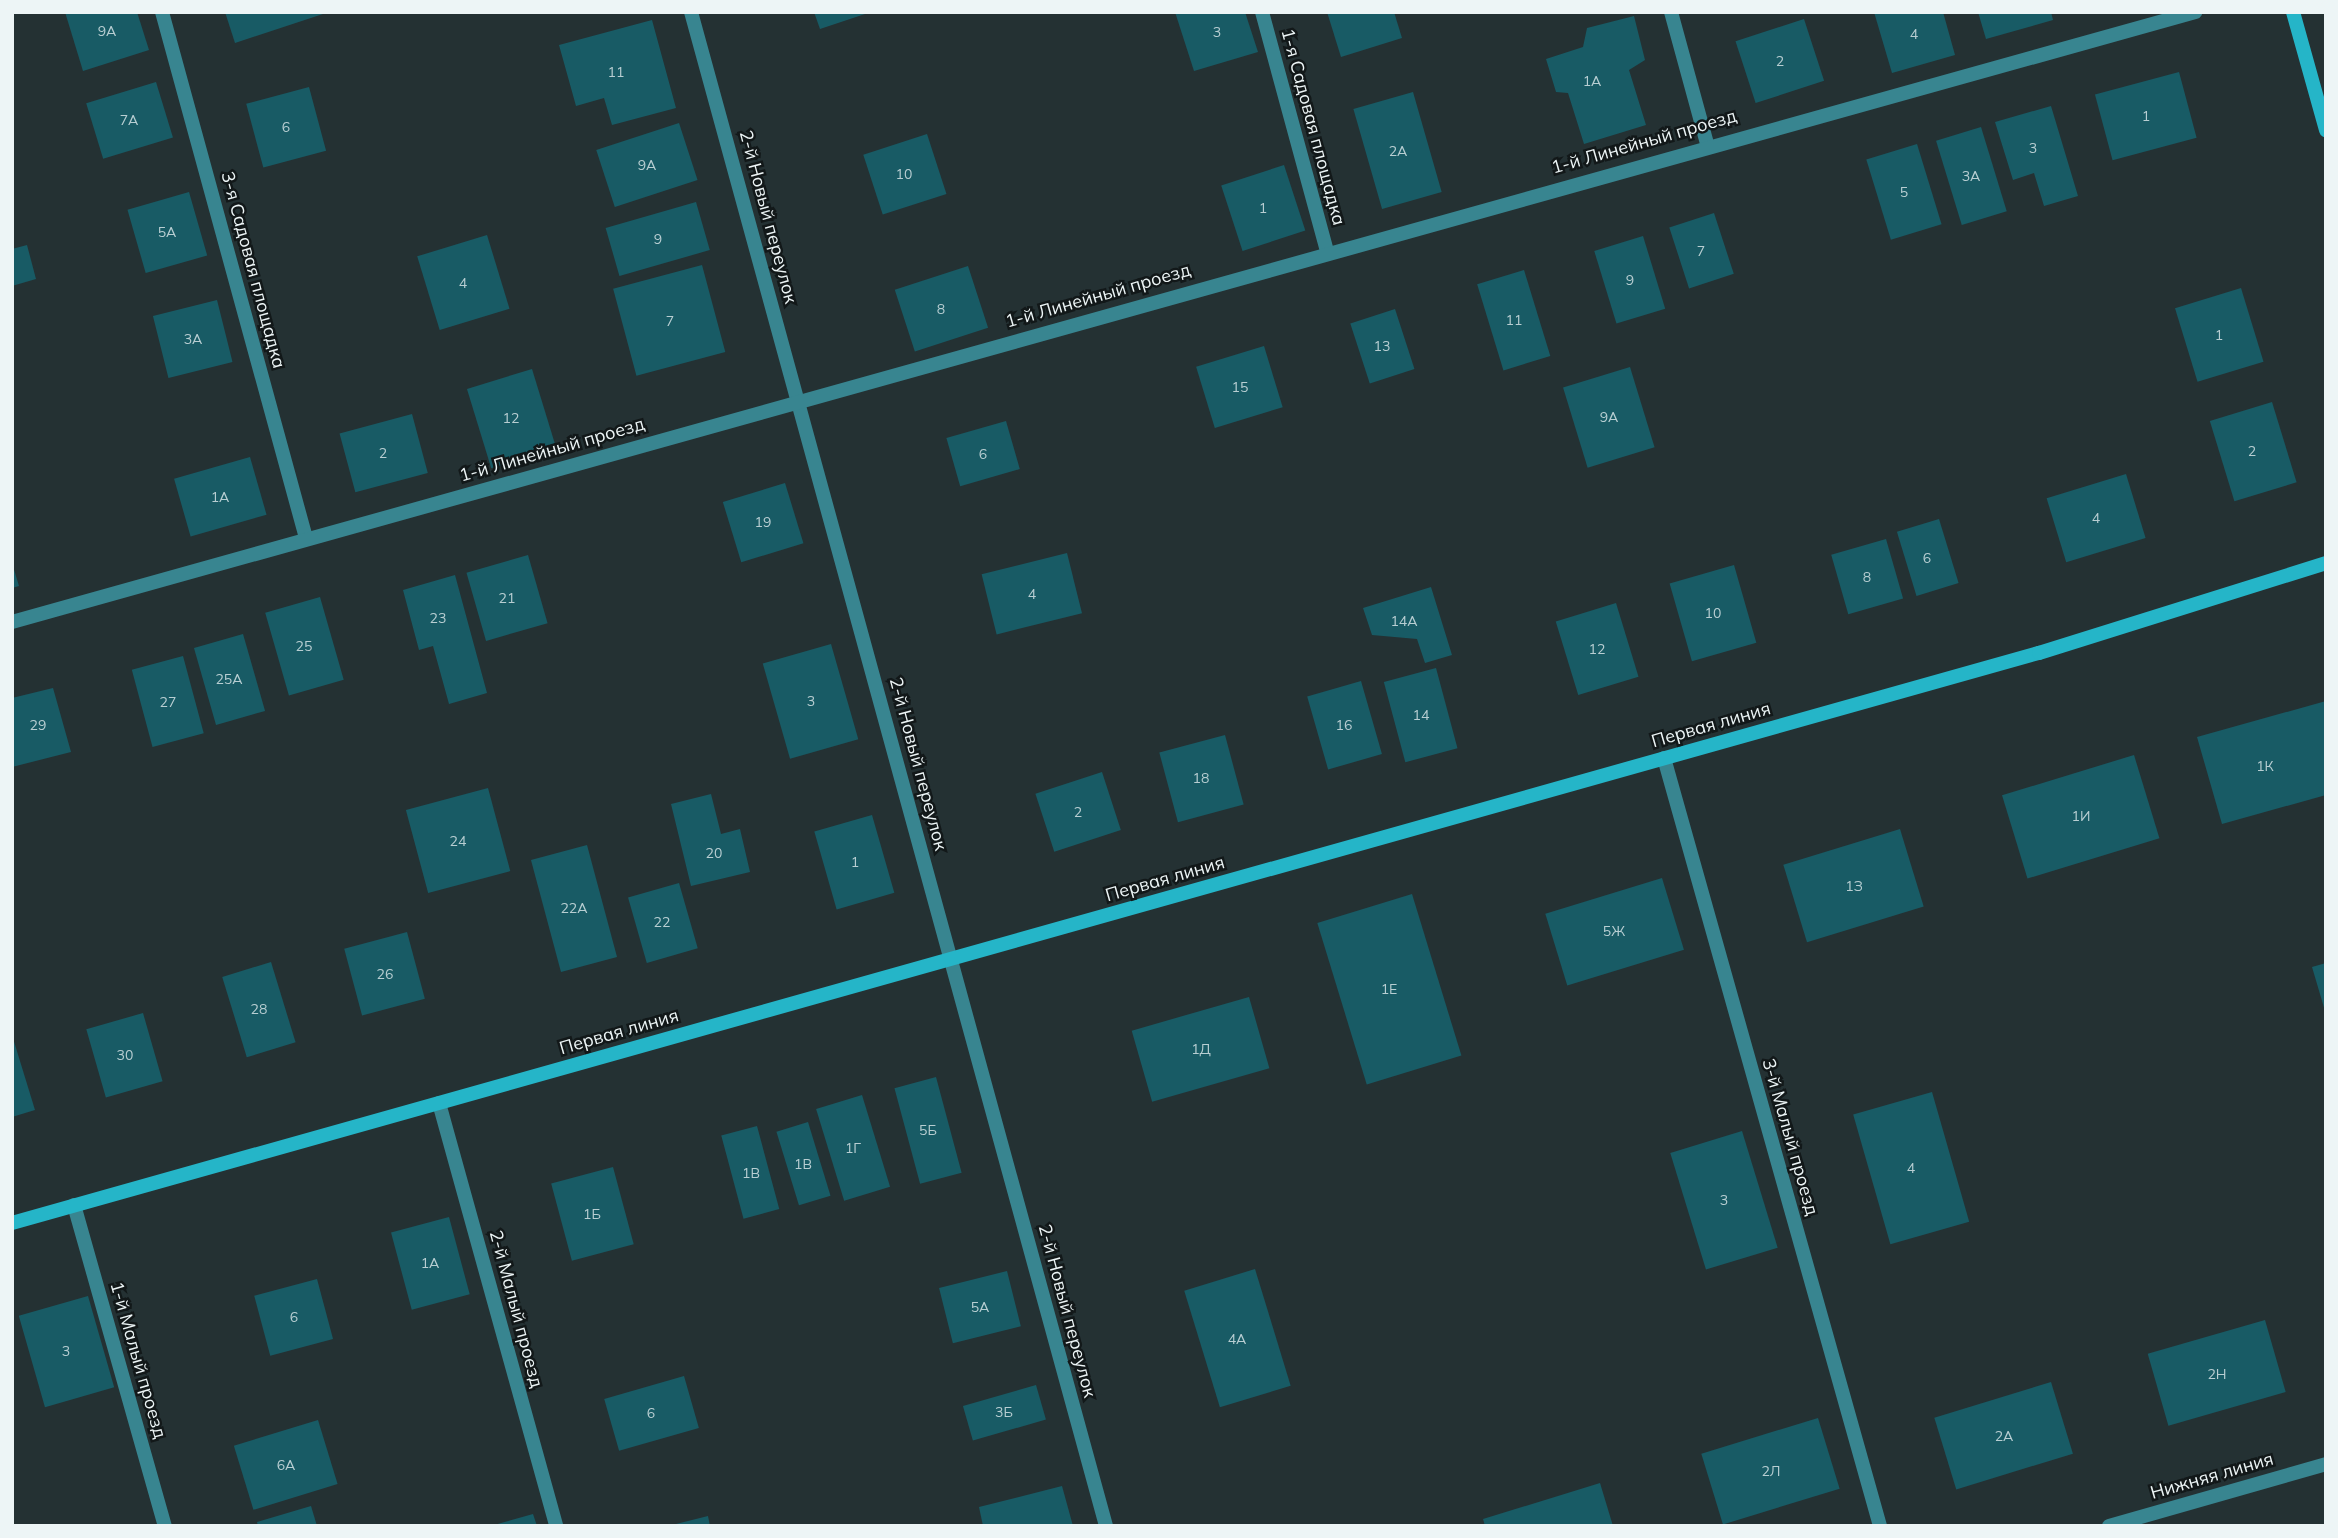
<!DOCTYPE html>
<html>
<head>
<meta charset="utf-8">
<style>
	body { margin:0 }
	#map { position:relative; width:2338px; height:1538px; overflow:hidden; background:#243133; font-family:Mulish,sans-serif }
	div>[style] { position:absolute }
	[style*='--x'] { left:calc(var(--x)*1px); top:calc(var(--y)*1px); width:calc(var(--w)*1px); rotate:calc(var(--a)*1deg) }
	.building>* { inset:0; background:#185b65; transform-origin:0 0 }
	.minor>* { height:14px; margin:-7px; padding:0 7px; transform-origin:7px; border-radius:7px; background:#388590 }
	.secondary>* { height:14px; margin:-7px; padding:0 7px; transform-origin:7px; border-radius:7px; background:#25b5c8 }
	span { translate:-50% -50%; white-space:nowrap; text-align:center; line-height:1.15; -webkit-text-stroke:5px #121819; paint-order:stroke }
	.number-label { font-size:14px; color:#b8ced2 }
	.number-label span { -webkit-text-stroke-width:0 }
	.street-label { font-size:18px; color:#edf5f6 }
	.frame { position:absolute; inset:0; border:14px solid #edf5f6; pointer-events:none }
</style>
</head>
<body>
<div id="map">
	<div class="building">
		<div style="clip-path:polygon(65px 12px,137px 12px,149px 50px,83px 71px)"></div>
		<div style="clip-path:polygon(225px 12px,326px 12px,326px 13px,235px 43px)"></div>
		<div style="clip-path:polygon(814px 12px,868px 12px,868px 13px,820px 29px)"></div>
		<div style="clip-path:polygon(1175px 12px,1245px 12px,1258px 52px,1194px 71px)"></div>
		<div style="clip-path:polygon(1327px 12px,1394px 12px,1402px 38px,1341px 57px)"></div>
		<div style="clip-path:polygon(1874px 12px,1943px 12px,1955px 55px,1892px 73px)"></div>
		<div style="clip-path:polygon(1978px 12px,2051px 12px,2053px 20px,1986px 39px)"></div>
		<div style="clip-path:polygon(1634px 16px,1645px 60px,1629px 70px,1646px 125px,1584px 144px,1568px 93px,1556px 92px,1546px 59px,1583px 47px,1587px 28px)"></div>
		<div style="left:1804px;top:19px;width:65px;height:72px;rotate:72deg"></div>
		<div style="clip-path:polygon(652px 20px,676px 108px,612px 125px,604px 98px,576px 106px,559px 45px)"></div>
		<div style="left:2179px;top:72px;width:68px;height:87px;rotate:75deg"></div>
		<div style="left:156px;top:82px;width:58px;height:73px;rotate:73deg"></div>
		<div style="left:309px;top:87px;width:66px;height:65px;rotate:75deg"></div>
		<div style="left:1413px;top:92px;width:104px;height:62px;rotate:74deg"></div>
		<div style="clip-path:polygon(2051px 106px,2078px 196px,2044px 206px,2034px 173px,2013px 180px,1995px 122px)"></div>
		<div style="left:679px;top:123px;width:60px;height:87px;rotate:72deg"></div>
		<div style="left:1981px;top:127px;width:88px;height:47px;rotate:73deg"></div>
		<div style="left:927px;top:134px;width:63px;height:67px;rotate:72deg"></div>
		<div style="left:1917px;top:144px;width:84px;height:53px;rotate:73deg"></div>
		<div style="left:1284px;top:165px;width:69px;height:66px;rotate:72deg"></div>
		<div style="left:189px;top:192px;width:66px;height:64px;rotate:74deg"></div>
		<div style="left:696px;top:202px;width:50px;height:94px;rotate:74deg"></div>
		<div style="left:1714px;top:213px;width:64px;height:47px;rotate:72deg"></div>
		<div style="left:487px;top:235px;width:77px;height:73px;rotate:73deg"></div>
		<div style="left:1643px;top:236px;width:76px;height:51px;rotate:73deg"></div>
		<div style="clip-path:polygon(27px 245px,36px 279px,12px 286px,12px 249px)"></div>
		<div style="left:702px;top:265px;width:90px;height:92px;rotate:75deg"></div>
		<div style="left:968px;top:266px;width:65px;height:77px;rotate:72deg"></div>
		<div style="left:1524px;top:270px;width:90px;height:49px;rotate:73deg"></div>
		<div style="left:2241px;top:288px;width:77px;height:69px;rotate:73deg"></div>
		<div style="left:217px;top:300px;width:64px;height:66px;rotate:76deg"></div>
		<div style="left:1395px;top:309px;width:63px;height:47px;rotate:72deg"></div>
		<div style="left:1264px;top:346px;width:64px;height:71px;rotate:73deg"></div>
		<div style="left:1630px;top:367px;width:84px;height:70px;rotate:73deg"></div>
		<div style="left:532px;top:369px;width:83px;height:68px;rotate:73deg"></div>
		<div style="left:2272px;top:402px;width:84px;height:65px;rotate:73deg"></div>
		<div style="left:412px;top:414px;width:61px;height:75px;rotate:75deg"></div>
		<div style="left:1006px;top:421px;width:50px;height:62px;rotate:74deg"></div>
		<div style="left:250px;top:457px;width:60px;height:79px;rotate:74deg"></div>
		<div style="left:2126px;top:474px;width:67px;height:83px;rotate:73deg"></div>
		<div style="left:785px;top:483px;width:63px;height:65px;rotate:73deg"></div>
		<div style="left:1939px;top:519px;width:67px;height:44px;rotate:73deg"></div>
		<div style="left:1886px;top:539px;width:62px;height:57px;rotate:74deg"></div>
		<div style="left:1067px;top:553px;width:62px;height:88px;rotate:76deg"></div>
		<div style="left:528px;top:555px;width:71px;height:64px;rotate:74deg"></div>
		<div style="clip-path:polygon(12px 563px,19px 586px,12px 588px)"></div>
		<div style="left:1734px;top:565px;width:81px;height:67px;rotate:74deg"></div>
		<div style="clip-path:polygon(455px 575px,487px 693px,449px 704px,433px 646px,419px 650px,403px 590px)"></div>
		<div style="clip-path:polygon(1431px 587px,1452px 655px,1425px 663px,1417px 639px,1372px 635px,1363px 608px)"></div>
		<div style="left:320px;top:597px;width:86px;height:57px;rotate:74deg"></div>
		<div style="left:1616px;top:603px;width:77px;height:63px;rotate:73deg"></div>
		<div style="left:243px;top:634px;width:80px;height:51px;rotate:74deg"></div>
		<div style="left:831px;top:644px;width:99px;height:71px;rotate:74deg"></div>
		<div style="left:183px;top:656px;width:80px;height:53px;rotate:75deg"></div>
		<div style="left:1436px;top:668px;width:83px;height:54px;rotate:75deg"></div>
		<div style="left:1361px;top:681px;width:76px;height:56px;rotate:74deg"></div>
		<div style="clip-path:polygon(53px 688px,71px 752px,12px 767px,12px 698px)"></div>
		<div style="clip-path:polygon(2326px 701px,2326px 795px,2222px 824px,2197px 737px)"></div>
		<div style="left:1225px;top:735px;width:72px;height:68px;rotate:75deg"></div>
		<div style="left:2134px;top:755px;width:87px;height:138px;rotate:73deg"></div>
		<div style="left:1102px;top:772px;width:61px;height:70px;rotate:72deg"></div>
		<div style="left:488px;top:788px;width:86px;height:85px;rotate:75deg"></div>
		<div style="clip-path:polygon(711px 794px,721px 834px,740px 829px,750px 872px,691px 886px,671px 804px)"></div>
		<div style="left:872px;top:815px;width:81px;height:60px;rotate:74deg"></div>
		<div style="left:1900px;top:829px;width:81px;height:122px;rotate:73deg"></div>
		<div style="left:587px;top:845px;width:116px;height:58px;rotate:75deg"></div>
		<div style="left:1662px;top:878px;width:75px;height:122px;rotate:73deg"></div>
		<div style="left:679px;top:883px;width:68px;height:53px;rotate:74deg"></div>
		<div style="left:1412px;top:894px;width:169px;height:99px;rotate:73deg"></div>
		<div style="left:407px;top:932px;width:69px;height:65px;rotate:75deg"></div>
		<div style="left:271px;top:962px;width:84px;height:51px;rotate:73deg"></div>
		<div style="clip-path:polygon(2326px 963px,2326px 1010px,2325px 1011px,2312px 967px)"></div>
		<div style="left:1249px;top:997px;width:74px;height:122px;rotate:74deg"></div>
		<div style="left:143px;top:1013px;width:71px;height:59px;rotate:74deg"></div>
		<div style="clip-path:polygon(12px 1035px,35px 1110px,12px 1117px)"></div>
		<div style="left:936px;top:1077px;width:99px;height:43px;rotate:75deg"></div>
		<div style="left:1932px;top:1092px;width:135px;height:82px;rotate:74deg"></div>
		<div style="left:862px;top:1095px;width:96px;height:48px;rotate:73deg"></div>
		<div style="left:808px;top:1122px;width:77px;height:33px;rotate:73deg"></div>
		<div style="left:757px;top:1126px;width:86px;height:37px;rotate:75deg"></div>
		<div style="left:1742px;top:1131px;width:122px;height:75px;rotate:73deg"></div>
		<div style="left:613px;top:1167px;width:80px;height:64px;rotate:75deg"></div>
		<div style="left:449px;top:1217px;width:80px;height:60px;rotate:75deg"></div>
		<div style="left:1255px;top:1269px;width:122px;height:74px;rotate:73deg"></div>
		<div style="left:1007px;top:1271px;width:57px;height:70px;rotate:76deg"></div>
		<div style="left:317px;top:1279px;width:62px;height:65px;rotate:75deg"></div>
		<div style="left:88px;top:1296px;width:95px;height:72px;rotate:74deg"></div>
		<div style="left:2265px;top:1320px;width:75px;height:122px;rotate:74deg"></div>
		<div style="left:684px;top:1376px;width:54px;height:83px;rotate:74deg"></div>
		<div style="left:2051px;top:1382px;width:75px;height:122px;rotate:73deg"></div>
		<div style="left:1036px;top:1385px;width:36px;height:76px;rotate:74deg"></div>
		<div style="left:1818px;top:1418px;width:74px;height:122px;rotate:73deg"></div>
		<div style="left:318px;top:1420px;width:67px;height:88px;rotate:73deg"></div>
		<div style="clip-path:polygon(1600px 1483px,1613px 1526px,1485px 1526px,1483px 1519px)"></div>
		<div style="clip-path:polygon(1062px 1486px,1073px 1526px,983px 1526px,979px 1507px)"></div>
		<div style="clip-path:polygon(311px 1506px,317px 1526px,258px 1526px,257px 1522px)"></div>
		<div style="clip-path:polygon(533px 1514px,537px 1526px,494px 1526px,494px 1525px)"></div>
		<div style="clip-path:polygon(708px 1516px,710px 1526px,672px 1526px,672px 1525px)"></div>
	</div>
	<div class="minor">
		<div style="--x:162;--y:12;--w:545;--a:74.69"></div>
		<div style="--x:691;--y:12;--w:1570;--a:74.67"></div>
		<div style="--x:1262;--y:12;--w:249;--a:74.8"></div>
		<div style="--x:1671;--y:12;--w:137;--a:74.7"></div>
		<div style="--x:12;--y:622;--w:2267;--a:-15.61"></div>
		<div style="--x:1664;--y:758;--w:798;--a:74.29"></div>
		<div style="--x:439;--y:1103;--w:439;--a:74.5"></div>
		<div style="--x:74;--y:1205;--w:334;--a:74.2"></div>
		<div style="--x:2109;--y:1526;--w:226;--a:-15.9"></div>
	</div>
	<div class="secondary">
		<div style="--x:2293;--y:12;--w:123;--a:74.4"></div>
		<div style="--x:12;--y:1223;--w:2106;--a:-15.71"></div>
		<div style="--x:2039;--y:653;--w:301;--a:-17.4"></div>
	</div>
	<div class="number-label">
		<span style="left:107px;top:31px">9А</span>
		<span style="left:1217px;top:32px">3</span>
		<span style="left:1914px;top:34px">4</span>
		<span style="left:1780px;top:61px">2</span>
		<span style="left:616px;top:72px">11</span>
		<span style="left:1592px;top:81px">1А</span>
		<span style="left:2146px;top:116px">1</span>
		<span style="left:129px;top:120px">7А</span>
		<span style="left:286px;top:127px">6</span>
		<span style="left:2033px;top:148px">3</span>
		<span style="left:1398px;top:151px">2А</span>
		<span style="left:647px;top:165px">9А</span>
		<span style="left:904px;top:174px">10</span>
		<span style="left:1971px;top:176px">3А</span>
		<span style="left:1904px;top:192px">5</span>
		<span style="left:1263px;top:208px">1</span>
		<span style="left:167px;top:232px">5А</span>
		<span style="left:658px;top:239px">9</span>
		<span style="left:1701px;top:251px">7</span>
		<span style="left:1630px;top:280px">9</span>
		<span style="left:463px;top:283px">4</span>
		<span style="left:941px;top:309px">8</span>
		<span style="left:1514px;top:320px">11</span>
		<span style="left:670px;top:321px">7</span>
		<span style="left:2219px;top:335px">1</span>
		<span style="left:193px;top:339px">3А</span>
		<span style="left:1382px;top:346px">13</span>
		<span style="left:1240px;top:387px">15</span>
		<span style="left:1609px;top:417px">9А</span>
		<span style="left:511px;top:418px">12</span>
		<span style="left:2252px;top:451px">2</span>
		<span style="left:383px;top:453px">2</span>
		<span style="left:983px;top:454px">6</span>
		<span style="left:220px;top:497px">1А</span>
		<span style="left:2096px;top:518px">4</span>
		<span style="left:763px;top:522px">19</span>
		<span style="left:1927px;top:558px">6</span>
		<span style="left:1867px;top:577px">8</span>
		<span style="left:1032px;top:594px">4</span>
		<span style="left:507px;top:598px">21</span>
		<span style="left:1713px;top:613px">10</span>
		<span style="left:438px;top:618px">23</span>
		<span style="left:1404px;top:621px">14А</span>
		<span style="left:304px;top:646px">25</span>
		<span style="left:1597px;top:649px">12</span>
		<span style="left:229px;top:679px">25А</span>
		<span style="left:811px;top:701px">3</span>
		<span style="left:168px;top:702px">27</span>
		<span style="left:1421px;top:715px">14</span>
		<span style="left:38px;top:725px">29</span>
		<span style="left:1344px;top:725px">16</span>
		<span style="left:2265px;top:766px">1К</span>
		<span style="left:1201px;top:778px">18</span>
		<span style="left:1078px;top:812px">2</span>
		<span style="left:2081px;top:816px">1И</span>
		<span style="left:458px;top:841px">24</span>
		<span style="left:714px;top:853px">20</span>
		<span style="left:855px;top:862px">1</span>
		<span style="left:1854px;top:886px">1З</span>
		<span style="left:574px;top:908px">22А</span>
		<span style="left:662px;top:922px">22</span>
		<span style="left:1614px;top:931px">5Ж</span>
		<span style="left:385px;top:974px">26</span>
		<span style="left:1389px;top:989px">1Е</span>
		<span style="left:259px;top:1009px">28</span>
		<span style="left:1201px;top:1049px">1Д</span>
		<span style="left:125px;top:1055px">30</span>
		<span style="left:928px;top:1130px">5Б</span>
		<span style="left:853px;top:1148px">1Г</span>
		<span style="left:803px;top:1164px">1В</span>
		<span style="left:1911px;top:1168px">4</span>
		<span style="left:751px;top:1173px">1В</span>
		<span style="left:1724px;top:1200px">3</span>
		<span style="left:592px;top:1214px">1Б</span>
		<span style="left:430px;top:1263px">1А</span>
		<span style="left:980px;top:1307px">5А</span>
		<span style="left:294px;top:1317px">6</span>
		<span style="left:1237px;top:1339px">4А</span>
		<span style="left:66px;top:1351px">3</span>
		<span style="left:2217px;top:1374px">2Н</span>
		<span style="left:1004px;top:1412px">3Б</span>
		<span style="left:651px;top:1413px">6</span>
		<span style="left:2004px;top:1436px">2А</span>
		<span style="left:286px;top:1465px">6А</span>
		<span style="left:1771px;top:1471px">2Л</span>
	</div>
	<div class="street-label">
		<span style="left:1313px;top:127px;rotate:75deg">1-я Садовая площадка</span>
		<span style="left:1644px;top:142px;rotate:-16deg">1-й Линейный проезд</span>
		<span style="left:768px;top:217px;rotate:75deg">2-й Новый переулок</span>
		<span style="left:253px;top:270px;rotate:75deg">3-я Садовая площадка</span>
		<span style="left:1098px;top:296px;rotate:-16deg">1-й Линейный проезд</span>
		<span style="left:552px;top:450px;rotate:-16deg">1-й Линейный проезд</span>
		<span style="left:1711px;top:725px;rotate:-16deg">Первая линия</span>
		<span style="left:918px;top:764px;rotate:75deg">2-й Новый переулок</span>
		<span style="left:1165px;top:879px;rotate:-16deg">Первая линия</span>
		<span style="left:619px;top:1032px;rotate:-16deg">Первая линия</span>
		<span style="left:1790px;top:1137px;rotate:74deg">3-й Малый проезд</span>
		<span style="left:516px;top:1309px;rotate:75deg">2-й Малый проезд</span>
		<span style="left:1067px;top:1311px;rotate:75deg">2-й Новый переулок</span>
		<span style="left:138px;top:1360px;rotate:74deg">1-й Малый проезд</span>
		<span style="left:2212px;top:1476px;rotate:-16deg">Нижняя линия</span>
	</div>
	<div class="frame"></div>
</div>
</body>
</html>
